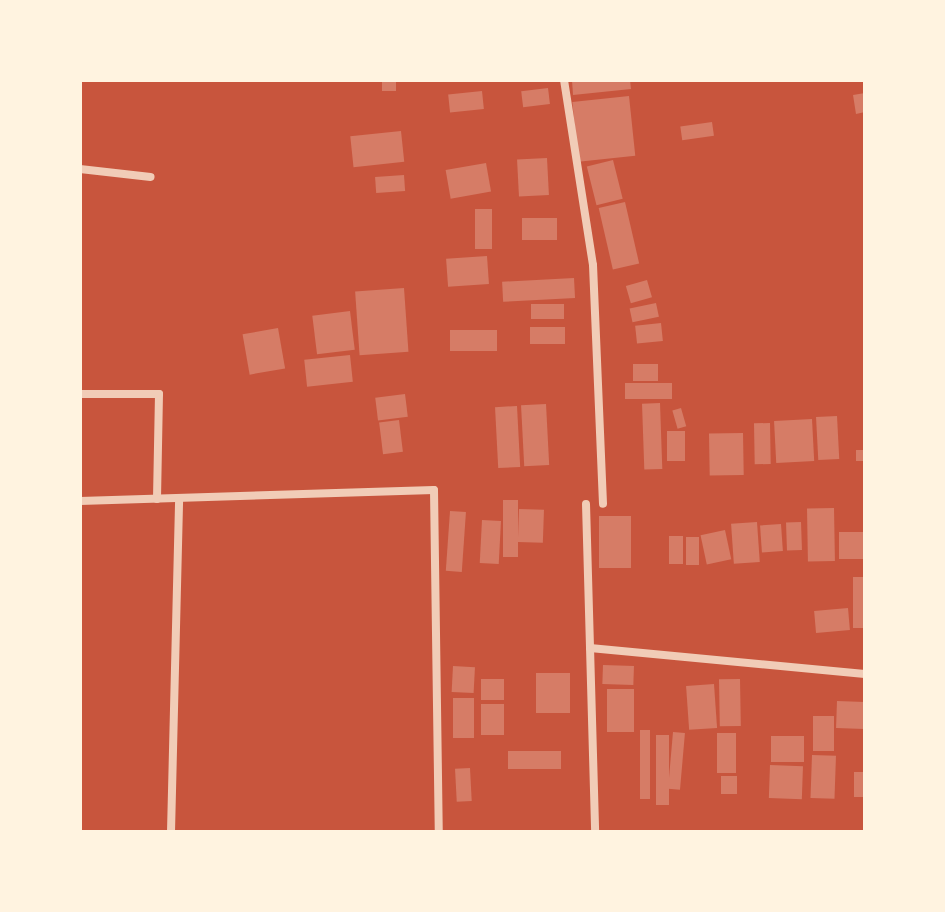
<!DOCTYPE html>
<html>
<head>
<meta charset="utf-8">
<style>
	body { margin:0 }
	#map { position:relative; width:945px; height:912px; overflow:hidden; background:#c8553d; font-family:Lato,sans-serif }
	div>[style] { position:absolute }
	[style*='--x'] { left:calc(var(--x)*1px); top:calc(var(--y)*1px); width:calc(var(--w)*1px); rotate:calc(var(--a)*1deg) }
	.building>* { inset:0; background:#d67c66; transform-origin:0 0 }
	.minor>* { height:8px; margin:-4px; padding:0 4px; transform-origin:4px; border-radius:4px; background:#f1ccb7 }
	span { translate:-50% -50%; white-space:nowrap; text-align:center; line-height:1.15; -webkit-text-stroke:7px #fff3e0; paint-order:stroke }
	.frame { position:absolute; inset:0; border:82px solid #fff3e0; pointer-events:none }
</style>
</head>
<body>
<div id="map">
	<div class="building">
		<div style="left:382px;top:80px;width:14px;height:11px"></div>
		<div style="clip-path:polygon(572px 80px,630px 80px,631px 89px,573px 95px)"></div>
		<div style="left:548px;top:88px;width:16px;height:27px;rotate:83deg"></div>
		<div style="left:482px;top:91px;width:18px;height:34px;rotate:84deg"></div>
		<div style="clip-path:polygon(865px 93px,865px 112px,856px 114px,853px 95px)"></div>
		<div style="left:629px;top:96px;width:60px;height:57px;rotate:84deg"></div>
		<div style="left:712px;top:122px;width:14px;height:32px;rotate:82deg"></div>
		<div style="left:401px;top:131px;width:31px;height:51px;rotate:84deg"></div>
		<div style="left:547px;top:158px;width:37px;height:30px;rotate:87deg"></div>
		<div style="left:613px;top:160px;width:40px;height:27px;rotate:76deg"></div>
		<div style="left:486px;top:163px;width:29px;height:41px;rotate:80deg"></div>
		<div style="left:404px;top:175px;width:16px;height:29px;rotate:86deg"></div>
		<div style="left:625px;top:202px;width:63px;height:27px;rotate:77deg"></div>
		<div style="left:475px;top:209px;width:17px;height:40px"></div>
		<div style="left:557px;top:218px;width:22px;height:35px;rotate:90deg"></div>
		<div style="left:487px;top:256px;width:28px;height:41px;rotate:86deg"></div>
		<div style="left:574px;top:278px;width:20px;height:72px;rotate:87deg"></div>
		<div style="left:647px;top:280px;width:18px;height:22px;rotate:74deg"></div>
		<div style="left:404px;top:288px;width:64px;height:49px;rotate:86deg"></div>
		<div style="left:656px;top:303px;width:14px;height:27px;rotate:78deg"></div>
		<div style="left:531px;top:304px;width:33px;height:15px"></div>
		<div style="left:350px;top:311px;width:39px;height:38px;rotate:83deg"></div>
		<div style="left:661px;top:323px;width:18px;height:26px;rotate:84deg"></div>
		<div style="left:530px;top:327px;width:35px;height:17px"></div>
		<div style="left:278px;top:328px;width:41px;height:36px;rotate:80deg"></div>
		<div style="left:497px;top:330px;width:21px;height:47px;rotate:90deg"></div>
		<div style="left:350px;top:355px;width:27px;height:46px;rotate:84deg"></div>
		<div style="left:633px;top:364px;width:25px;height:17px"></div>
		<div style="left:672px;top:383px;width:16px;height:47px;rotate:90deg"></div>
		<div style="left:405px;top:394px;width:23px;height:30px;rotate:83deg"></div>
		<div style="left:660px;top:403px;width:66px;height:18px;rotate:88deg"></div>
		<div style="left:546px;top:404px;width:61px;height:25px;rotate:87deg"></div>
		<div style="left:517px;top:406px;width:61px;height:22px;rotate:87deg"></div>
		<div style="left:681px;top:408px;width:19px;height:9px;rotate:74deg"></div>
		<div style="left:837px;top:416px;width:43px;height:21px;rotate:87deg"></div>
		<div style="left:812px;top:419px;width:42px;height:38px;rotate:87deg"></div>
		<div style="left:399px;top:420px;width:32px;height:20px;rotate:83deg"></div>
		<div style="left:770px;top:423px;width:41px;height:16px;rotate:89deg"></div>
		<div style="left:667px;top:431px;width:18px;height:30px"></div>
		<div style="left:743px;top:433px;width:42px;height:34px;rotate:89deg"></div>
		<div style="left:856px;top:450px;width:9px;height:11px"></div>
		<div style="left:503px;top:500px;width:15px;height:57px"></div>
		<div style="left:834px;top:508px;width:53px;height:27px;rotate:89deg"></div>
		<div style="left:519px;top:509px;width:25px;height:33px;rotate:2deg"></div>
		<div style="left:450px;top:511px;width:16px;height:60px;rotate:4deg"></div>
		<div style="left:599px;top:516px;width:32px;height:52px"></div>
		<div style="left:482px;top:520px;width:19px;height:43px;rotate:3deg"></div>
		<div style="left:757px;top:522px;width:40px;height:26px;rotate:86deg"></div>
		<div style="left:801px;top:522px;width:28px;height:15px;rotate:88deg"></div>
		<div style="left:781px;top:524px;width:27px;height:21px;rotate:86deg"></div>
		<div style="left:725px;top:530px;width:30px;height:25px;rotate:78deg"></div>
		<div style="left:865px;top:532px;width:27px;height:26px;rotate:90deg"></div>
		<div style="left:669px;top:536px;width:14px;height:28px"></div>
		<div style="left:686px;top:537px;width:13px;height:28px"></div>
		<div style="left:853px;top:577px;width:12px;height:51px"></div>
		<div style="left:848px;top:608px;width:22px;height:34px;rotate:85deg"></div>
		<div style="left:603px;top:665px;width:31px;height:19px;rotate:2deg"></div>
		<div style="left:453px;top:666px;width:22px;height:26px;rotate:3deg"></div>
		<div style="left:536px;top:673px;width:34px;height:40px"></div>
		<div style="left:481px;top:679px;width:23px;height:21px"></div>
		<div style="left:740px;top:679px;width:47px;height:21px;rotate:89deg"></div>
		<div style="left:714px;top:684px;width:44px;height:28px;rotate:86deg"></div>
		<div style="left:607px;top:689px;width:27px;height:43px"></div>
		<div style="left:453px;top:698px;width:21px;height:40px"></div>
		<div style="left:837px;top:701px;width:28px;height:27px;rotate:2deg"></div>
		<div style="left:481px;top:704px;width:23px;height:31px"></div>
		<div style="left:813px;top:716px;width:21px;height:35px"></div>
		<div style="left:640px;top:730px;width:10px;height:69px"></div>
		<div style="left:673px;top:732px;width:12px;height:57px;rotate:5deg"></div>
		<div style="left:717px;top:733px;width:19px;height:40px"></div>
		<div style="left:656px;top:735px;width:13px;height:70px"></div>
		<div style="left:804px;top:736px;width:26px;height:33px;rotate:90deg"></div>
		<div style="left:508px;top:751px;width:53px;height:18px"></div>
		<div style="left:812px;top:755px;width:24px;height:43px;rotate:2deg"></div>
		<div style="left:770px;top:765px;width:33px;height:33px;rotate:2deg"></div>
		<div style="left:470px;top:768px;width:33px;height:15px;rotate:87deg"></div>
		<div style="left:854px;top:772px;width:11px;height:25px"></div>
		<div style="left:721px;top:776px;width:16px;height:18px"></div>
	</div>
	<div class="minor">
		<div style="--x:564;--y:80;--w:187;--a:81.1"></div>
		<div style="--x:593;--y:265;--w:239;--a:87.6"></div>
		<div style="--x:80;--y:169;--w:71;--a:6.4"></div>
		<div style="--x:80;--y:394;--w:79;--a:0"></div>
		<div style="--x:159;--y:394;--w:105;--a:91.1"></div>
		<div style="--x:80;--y:501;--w:354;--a:-1.8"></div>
		<div style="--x:434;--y:490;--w:342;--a:89.2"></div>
		<div style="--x:586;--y:504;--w:328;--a:88.4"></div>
		<div style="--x:590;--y:648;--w:276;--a:5.4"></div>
		<div style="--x:171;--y:832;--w:334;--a:-88.6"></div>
	</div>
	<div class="frame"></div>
</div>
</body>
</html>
